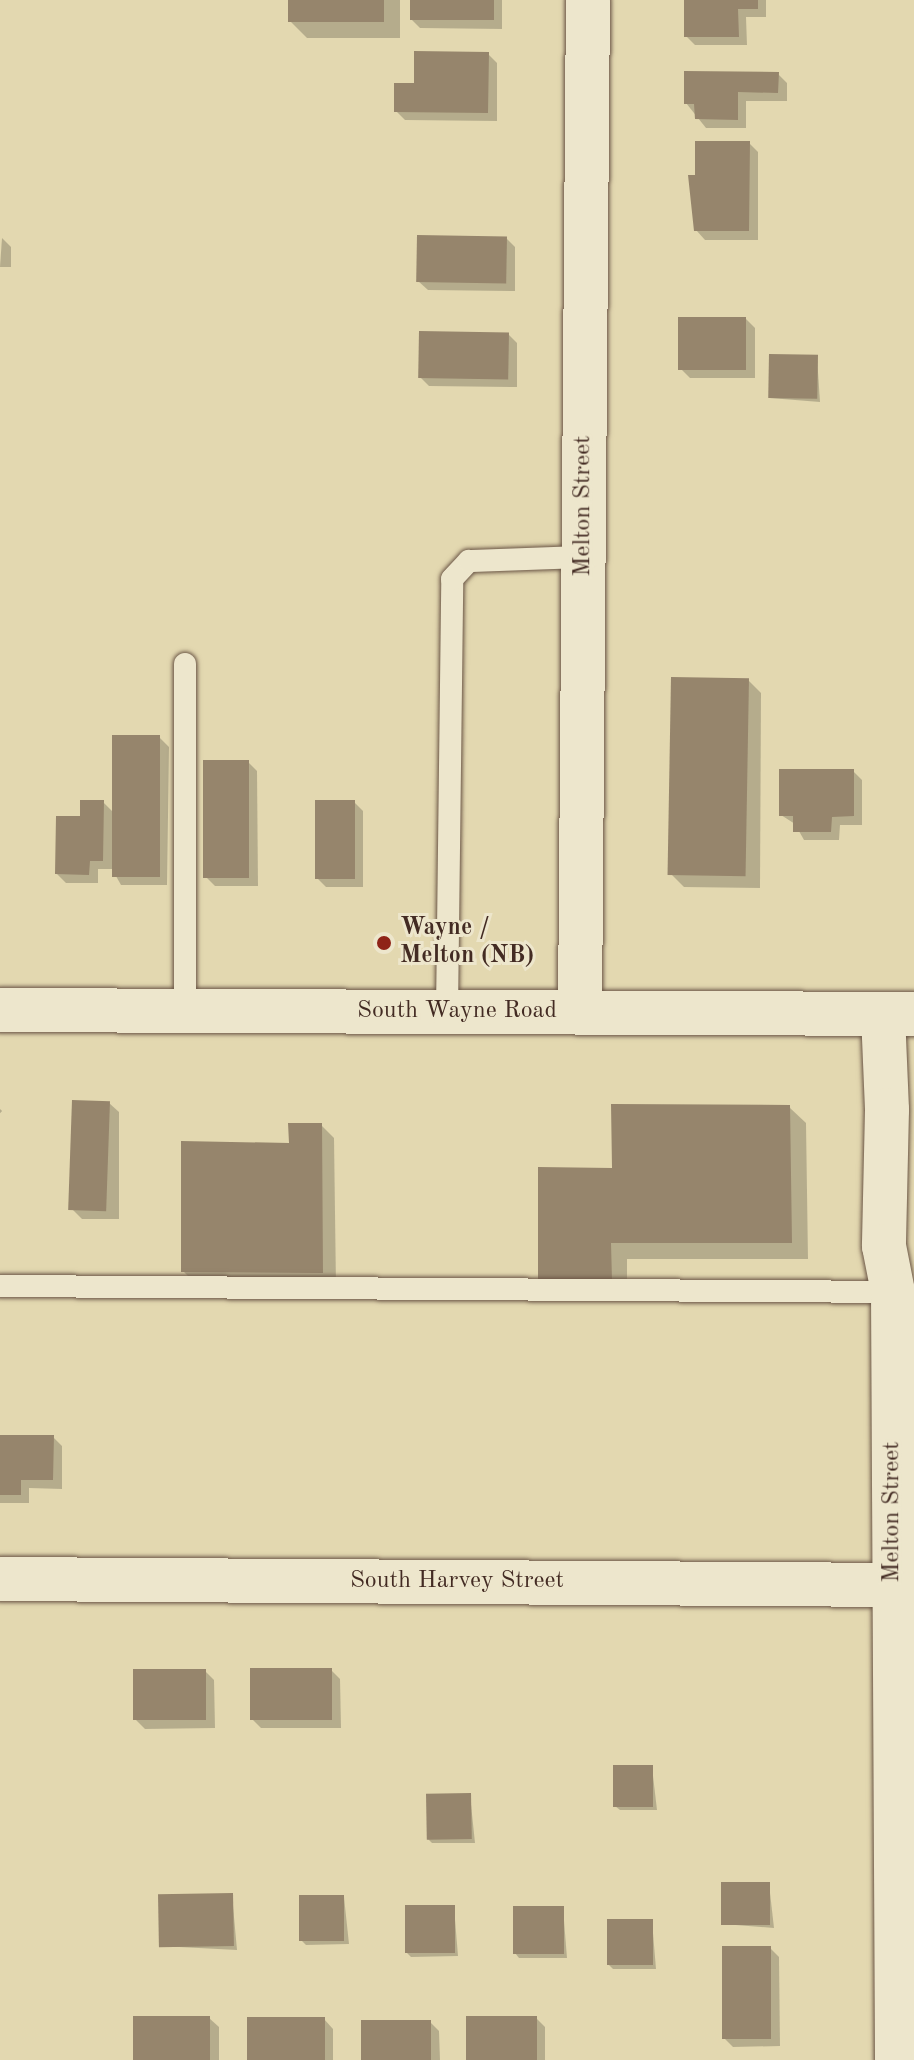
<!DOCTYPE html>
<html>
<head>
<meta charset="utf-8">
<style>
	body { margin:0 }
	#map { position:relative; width:914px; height:2060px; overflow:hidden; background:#e3d8b0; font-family:"Old Standard TT",serif }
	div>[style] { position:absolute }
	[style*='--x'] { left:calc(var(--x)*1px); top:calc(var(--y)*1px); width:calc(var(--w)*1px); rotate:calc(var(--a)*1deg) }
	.shadow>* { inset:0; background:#0003; transform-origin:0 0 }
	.building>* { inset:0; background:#96856c; transform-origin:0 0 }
	.roads { filter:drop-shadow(0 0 2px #6b5646) drop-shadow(0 0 2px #6b5646) }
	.service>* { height:22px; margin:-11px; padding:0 11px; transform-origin:11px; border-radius:11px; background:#ede6cc }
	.minor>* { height:44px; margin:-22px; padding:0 22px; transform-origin:22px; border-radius:22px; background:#ede6cc }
	.secondary>* { height:44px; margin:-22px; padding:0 22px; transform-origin:22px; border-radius:22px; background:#ede6cc }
	.dots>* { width:22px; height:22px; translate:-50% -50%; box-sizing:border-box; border:4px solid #ede6cc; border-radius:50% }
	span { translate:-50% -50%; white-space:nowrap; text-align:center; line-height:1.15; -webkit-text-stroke:6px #ede6cc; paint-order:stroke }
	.street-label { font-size:24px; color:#432b23 }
	.poi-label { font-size:24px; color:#432b23; font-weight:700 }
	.left { translate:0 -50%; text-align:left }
</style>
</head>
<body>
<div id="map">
	<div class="shadow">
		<div style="clip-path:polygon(290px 0,400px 0,400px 38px,307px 38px,290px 21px)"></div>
		<div style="clip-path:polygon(412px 0,502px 0,502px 29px,420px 28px,411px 19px)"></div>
		<div style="clip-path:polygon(686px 0,766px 0,766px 17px,746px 17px,747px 45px,695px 45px,686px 36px)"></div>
		<div style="clip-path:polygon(488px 54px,497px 63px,497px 121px,405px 120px,396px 111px,416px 85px)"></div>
		<div style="clip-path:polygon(778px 74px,787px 83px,787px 101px,746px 101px,746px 128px,706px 128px,686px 103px)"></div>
		<div style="clip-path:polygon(749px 143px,758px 152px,758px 240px,705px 240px,696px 230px)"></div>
		<div style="clip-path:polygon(2px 238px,11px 247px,11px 267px,0 267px)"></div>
		<div style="clip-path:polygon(506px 238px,515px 247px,515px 291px,428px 290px,418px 281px)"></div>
		<div style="clip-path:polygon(746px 319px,755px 328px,755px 378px,690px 378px,681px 369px)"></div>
		<div style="clip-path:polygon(508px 334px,517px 343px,517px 387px,429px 386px,420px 377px)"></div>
		<div style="clip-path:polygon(817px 357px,820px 402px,770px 398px)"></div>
		<div style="clip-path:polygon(748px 680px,761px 693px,760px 888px,684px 887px,671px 874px)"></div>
		<div style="clip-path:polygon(159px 737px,169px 747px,167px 885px,121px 885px,112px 869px,98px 869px,98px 883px,66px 883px,57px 874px,82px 818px,103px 802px,113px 812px)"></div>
		<div style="clip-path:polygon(248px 762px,257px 771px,258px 886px,215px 886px,206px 877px)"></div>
		<div style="clip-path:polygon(853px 771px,862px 780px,862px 825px,840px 825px,839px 840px,804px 840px,795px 824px,781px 815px)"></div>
		<div style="clip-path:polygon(354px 802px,363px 811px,363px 887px,326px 887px,317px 878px)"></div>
		<div style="clip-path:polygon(109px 1103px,119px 1112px,119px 1219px,82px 1219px,73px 1210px)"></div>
		<div style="clip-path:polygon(789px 1107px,806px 1123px,808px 1259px,627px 1259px,627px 1296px,557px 1295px,614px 1170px)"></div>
		<div style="left:0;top:1109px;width:3px;height:39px;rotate:45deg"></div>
		<div style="clip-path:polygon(321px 1125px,334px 1138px,336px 1286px,196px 1284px,183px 1271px,291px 1145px)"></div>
		<div style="clip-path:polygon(0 1437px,53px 1437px,62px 1446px,62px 1489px,29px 1488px,29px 1503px,0 1503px)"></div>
		<div style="clip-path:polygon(331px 1670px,340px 1679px,341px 1728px,261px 1728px,252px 1719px)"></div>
		<div style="clip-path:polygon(205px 1671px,214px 1680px,215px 1728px,145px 1729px,136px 1720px)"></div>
		<div style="clip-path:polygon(652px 1767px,657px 1810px,620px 1810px,615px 1806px)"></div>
		<div style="clip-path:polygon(470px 1795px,475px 1843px,432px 1843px,428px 1839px)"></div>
		<div style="clip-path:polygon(769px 1884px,774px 1928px,723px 1924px)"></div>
		<div style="clip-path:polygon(232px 1895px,237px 1950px,160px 1946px)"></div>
		<div style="clip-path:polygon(344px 1897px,349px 1944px,306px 1945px,302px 1941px)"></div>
		<div style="clip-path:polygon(454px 1907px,458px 1956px,411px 1957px,406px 1952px)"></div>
		<div style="clip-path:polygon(563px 1908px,567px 1958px,519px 1958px,515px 1953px)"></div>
		<div style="clip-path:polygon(652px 1921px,656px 1969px,613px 1969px,609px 1965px)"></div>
		<div style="clip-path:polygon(770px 1948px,779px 1957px,780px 2046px,733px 2047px,724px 2038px)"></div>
		<div style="clip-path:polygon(209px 2018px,219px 2027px,219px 2060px,135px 2060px)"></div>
		<div style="clip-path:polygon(536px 2018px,545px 2027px,545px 2060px,468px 2060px)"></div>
		<div style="clip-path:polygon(324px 2019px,333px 2029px,333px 2060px,250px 2060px)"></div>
		<div style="clip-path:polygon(430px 2022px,439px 2031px,440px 2060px,363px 2060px)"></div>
	</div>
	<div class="building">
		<div style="left:288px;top:0;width:96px;height:22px"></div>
		<div style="left:410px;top:0;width:84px;height:20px"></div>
		<div style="clip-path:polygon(684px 0,758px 0,758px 9px,738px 9px,739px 37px,684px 37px)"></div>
		<div style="clip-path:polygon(414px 51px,489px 52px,488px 113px,394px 112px,394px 83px,414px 83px)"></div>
		<div style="clip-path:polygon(684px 71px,779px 72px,778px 93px,738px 92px,738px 120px,695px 119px,694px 104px,684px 104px)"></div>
		<div style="clip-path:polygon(695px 141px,750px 141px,749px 231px,694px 231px,688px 175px,695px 175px)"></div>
		<div style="left:417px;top:235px;width:90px;height:47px;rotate:1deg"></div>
		<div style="left:678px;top:317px;width:68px;height:53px"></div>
		<div style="left:419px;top:331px;width:90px;height:47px;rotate:1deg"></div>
		<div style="left:769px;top:354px;width:49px;height:44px;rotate:1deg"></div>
		<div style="left:671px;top:677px;width:78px;height:198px;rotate:1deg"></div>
		<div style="left:112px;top:735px;width:48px;height:142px"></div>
		<div style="left:249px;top:760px;width:118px;height:46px;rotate:90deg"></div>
		<div style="clip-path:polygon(779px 769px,854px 769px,854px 816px,832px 817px,831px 832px,793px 832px,793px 816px,779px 816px)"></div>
		<div style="clip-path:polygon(80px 800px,104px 800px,103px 861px,90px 861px,89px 875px,55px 874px,56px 816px,80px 816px)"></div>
		<div style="left:315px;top:800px;width:40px;height:79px"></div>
		<div style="left:72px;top:1100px;width:38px;height:110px;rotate:2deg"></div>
		<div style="clip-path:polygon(611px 1104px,790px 1105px,792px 1243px,611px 1243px,612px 1280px,538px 1280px,538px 1167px,612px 1168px)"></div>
		<div style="clip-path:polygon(288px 1123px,322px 1123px,323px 1273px,181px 1272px,181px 1141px,289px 1143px)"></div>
		<div style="clip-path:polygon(0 1435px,54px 1435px,53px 1480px,21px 1480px,21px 1495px,0 1495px)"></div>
		<div style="left:250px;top:1668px;width:82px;height:52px"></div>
		<div style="left:133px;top:1669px;width:73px;height:51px"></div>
		<div style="left:613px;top:1765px;width:40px;height:42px"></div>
		<div style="left:471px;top:1793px;width:46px;height:45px;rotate:89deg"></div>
		<div style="left:721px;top:1882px;width:49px;height:43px"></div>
		<div style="left:233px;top:1893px;width:53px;height:75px;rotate:89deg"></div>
		<div style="left:299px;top:1895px;width:45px;height:46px"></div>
		<div style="left:405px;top:1905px;width:50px;height:48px"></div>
		<div style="left:513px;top:1906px;width:51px;height:48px"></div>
		<div style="left:653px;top:1919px;width:46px;height:46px;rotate:90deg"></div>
		<div style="left:722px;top:1946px;width:49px;height:93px"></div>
		<div style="left:210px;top:2016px;width:44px;height:77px;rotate:90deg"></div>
		<div style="left:537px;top:2016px;width:44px;height:71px;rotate:90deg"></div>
		<div style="left:325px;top:2017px;width:43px;height:78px;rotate:90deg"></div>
		<div style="left:361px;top:2020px;width:70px;height:40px"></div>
	</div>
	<div class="roads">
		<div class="service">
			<div style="--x:185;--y:664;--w:347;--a:90"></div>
			<div style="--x:447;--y:1012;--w:433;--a:-89.3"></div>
			<div style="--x:452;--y:579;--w:25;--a:-47"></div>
			<div style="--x:469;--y:561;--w:115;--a:-2"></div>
			<div style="--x:0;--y:1286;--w:893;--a:0.38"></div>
		</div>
		<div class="minor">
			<div style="--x:580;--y:1012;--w:1012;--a:-89.55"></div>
			<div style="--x:883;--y:1014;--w:96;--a:87.6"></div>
			<div style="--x:887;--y:1110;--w:136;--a:91.3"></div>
			<div style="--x:884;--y:1246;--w:47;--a:78.9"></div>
			<div style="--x:893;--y:1292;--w:768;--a:89.7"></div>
			<div style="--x:0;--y:1579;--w:914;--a:0.38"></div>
		</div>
		<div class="secondary">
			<div style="--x:0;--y:1010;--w:914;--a:0.25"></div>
		</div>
	</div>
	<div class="dots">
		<div style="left:384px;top:943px;background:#8f2418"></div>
	</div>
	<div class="street-label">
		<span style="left:584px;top:506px;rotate:-90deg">Melton Street</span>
		<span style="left:457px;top:1012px">South Wayne Road</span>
		<span style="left:893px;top:1512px;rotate:-90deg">Melton Street</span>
		<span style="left:457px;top:1582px">South Harvey Street</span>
	</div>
	<div class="poi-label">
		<span class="left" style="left:400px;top:943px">Wayne /<br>Melton (NB)</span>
	</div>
</div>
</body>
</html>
